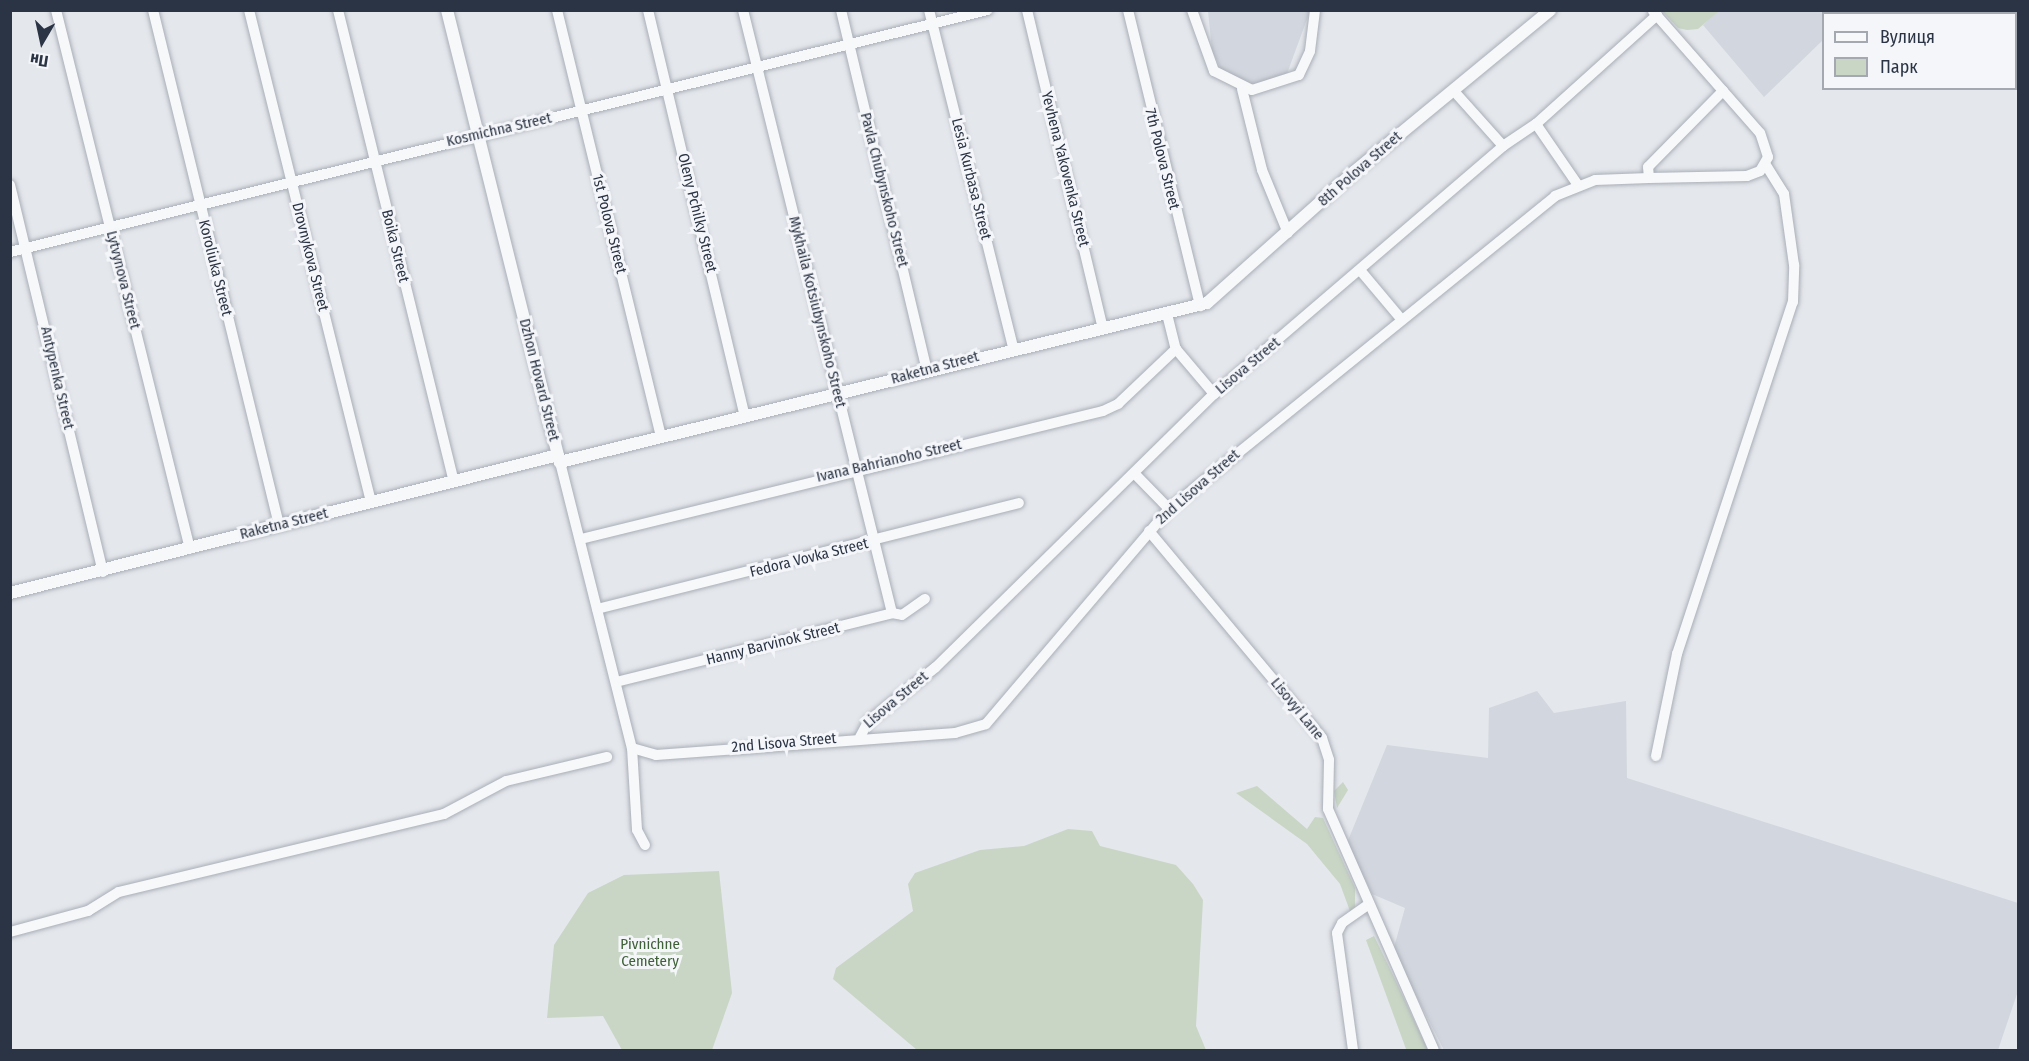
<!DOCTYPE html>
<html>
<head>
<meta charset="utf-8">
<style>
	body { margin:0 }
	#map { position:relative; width:2029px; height:1061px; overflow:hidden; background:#e4e7ec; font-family:"Fira Sans Condensed",sans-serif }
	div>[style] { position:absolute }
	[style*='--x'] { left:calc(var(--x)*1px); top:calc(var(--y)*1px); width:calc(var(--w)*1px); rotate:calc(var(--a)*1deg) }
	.built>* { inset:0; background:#d2d6de }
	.green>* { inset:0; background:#c9d6c5 }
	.roads { filter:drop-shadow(0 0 2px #a9aeb7) drop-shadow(0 0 2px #a9aeb7) }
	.minor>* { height:10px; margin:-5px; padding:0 5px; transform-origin:5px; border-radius:5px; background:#f7f8fa }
	.tertiary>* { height:12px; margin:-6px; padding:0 6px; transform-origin:6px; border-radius:6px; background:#f7f8fa }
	span { translate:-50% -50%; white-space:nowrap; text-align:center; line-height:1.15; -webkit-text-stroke:6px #f4f6f9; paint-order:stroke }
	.street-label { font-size:15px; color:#2b3445 }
	.park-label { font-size:15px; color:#3f6138 }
	.frame { position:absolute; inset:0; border:12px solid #2b3445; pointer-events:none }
	.legend { position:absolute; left:1822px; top:12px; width:195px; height:78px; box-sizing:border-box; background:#f4f6f9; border:2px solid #a4a8b1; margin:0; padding:8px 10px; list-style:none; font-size:18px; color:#2b3445 }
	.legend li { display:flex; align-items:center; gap:12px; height:30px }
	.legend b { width:30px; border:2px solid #a4a8b1 }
	.north { position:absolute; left:12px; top:12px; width:60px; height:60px; -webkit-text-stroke:4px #f4f6f9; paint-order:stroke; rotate:189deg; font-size:16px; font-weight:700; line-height:24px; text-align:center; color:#2b3445 }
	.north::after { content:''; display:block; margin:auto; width:21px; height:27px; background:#2b3445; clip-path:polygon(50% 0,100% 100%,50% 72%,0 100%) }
</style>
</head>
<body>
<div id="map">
	<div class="built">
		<div style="clip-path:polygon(1719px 10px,2018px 11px,2018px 40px,2016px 14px,1824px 14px,1823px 40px,1764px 97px,1703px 25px)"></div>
		<div style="clip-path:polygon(1208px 11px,1310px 11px,1285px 79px,1246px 86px,1222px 71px,1212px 51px)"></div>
		<div style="clip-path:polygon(1537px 691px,1554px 713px,1626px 701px,1627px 778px,2018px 903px,2018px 991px,1998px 1050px,1444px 1050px,1393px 951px,1405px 908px,1372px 894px,1347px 843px,1387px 745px,1488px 758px,1489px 708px)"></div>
	</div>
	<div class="green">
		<div style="clip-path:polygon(1662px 11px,1719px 11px,1698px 29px,1687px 30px,1678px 28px)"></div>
		<div style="clip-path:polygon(1343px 782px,1348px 790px,1337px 808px,1334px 791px)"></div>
		<div style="clip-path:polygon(1257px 786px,1307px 829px,1315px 817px,1323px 818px,1355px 888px,1355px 907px,1350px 911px,1340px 884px,1307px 844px,1236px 793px)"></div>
		<div style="clip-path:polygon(1068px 829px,1092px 831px,1100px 846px,1176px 865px,1193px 884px,1203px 900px,1196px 1026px,1206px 1050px,917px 1050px,833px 979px,836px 968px,913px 911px,908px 884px,915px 873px,980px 850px,1024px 846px)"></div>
		<div style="clip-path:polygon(719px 871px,732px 993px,712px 1050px,622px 1050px,603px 1016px,547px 1018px,554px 945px,588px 893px,624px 875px)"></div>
		<div style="clip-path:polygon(1374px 936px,1393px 975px,1428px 1050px,1406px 1049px,1366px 940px)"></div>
	</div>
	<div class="roads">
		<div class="minor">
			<div style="--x:56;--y:10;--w:555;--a:76.04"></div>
			<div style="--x:153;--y:10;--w:530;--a:76.25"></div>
			<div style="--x:249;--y:10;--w:507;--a:76.07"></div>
			<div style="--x:338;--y:10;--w:485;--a:76.2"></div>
			<div style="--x:557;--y:10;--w:439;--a:76.3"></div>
			<div style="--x:648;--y:10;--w:417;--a:76.6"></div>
			<div style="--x:743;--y:10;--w:621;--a:76.12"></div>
			<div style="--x:841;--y:10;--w:370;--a:76.6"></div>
			<div style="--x:929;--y:10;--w:347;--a:76"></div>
			<div style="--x:1027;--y:10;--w:327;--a:76.6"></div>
			<div style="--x:1128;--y:10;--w:305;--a:76.3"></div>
			<div style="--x:1192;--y:10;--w:65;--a:70.2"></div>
			<div style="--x:1214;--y:71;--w:42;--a:26.6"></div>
			<div style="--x:1252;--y:90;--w:49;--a:-17.7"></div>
			<div style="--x:1299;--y:75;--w:26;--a:-65"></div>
			<div style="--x:1310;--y:51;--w:41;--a:-83"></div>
			<div style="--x:1242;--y:89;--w:83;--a:76.1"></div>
			<div style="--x:1262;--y:170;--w:68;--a:67.6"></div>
			<div style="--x:1453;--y:90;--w:75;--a:48.2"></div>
			<div style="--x:1536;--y:124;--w:74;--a:55.5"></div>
			<div style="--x:1649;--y:178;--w:98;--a:-1.2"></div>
			<div style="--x:1747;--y:176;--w:14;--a:-21"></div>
			<div style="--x:1760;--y:171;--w:16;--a:-60"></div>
			<div style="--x:1768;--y:157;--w:25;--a:-108"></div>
			<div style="--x:1760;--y:133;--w:162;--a:-131.3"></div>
			<div style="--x:10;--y:185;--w:398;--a:76.5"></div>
			<div style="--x:10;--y:252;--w:1007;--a:-13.9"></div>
			<div style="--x:1360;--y:270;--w:65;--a:50"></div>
			<div style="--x:1167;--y:314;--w:36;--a:76"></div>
			<div style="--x:1176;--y:349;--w:59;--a:49.8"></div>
			<div style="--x:560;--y:462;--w:295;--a:75.9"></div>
			<div style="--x:632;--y:748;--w:82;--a:86.5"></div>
			<div style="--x:637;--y:830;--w:17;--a:62"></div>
			<div style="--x:1134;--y:473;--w:50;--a:45.8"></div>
			<div style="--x:1149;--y:531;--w:270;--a:50.1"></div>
			<div style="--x:1322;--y:738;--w:23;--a:72"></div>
			<div style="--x:1329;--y:760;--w:49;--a:91.2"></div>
			<div style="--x:1328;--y:809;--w:263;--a:66.3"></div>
			<div style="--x:581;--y:539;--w:537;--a:-13.78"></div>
			<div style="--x:1103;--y:411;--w:17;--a:-25"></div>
			<div style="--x:1118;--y:404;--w:80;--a:-43.5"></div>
			<div style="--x:597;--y:609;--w:435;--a:-14.1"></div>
			<div style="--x:616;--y:682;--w:284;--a:-14"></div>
			<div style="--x:892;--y:613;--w:10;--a:11"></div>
			<div style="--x:902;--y:615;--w:28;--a:-35"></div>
			<div style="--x:860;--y:737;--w:17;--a:-62"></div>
			<div style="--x:868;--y:722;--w:87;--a:-39"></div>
			<div style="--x:936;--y:667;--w:390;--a:-44.5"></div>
			<div style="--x:1214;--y:394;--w:381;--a:-40.6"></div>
			<div style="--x:1503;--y:146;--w:40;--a:-34"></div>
			<div style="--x:1536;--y:124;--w:163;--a:-42"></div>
			<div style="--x:632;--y:748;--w:25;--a:16"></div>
			<div style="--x:656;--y:755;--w:300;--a:-4.2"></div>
			<div style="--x:955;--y:733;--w:32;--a:-16"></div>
			<div style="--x:986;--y:724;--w:282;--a:-49.6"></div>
			<div style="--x:1169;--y:509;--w:497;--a:-39"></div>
			<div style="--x:1555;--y:196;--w:43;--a:-21.8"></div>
			<div style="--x:1595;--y:180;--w:54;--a:-2.1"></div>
			<div style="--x:1649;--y:178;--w:11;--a:-95"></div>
			<div style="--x:1648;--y:167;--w:107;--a:-45.4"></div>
			<div style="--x:1656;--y:756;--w:104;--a:-78.4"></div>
			<div style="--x:1677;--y:654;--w:371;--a:-71.8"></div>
			<div style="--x:1793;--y:302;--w:37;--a:-88"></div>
			<div style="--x:1794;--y:265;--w:72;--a:-98"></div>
			<div style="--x:1784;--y:194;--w:34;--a:-122"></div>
			<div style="--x:10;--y:932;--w:81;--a:-15.1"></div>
			<div style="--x:88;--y:911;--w:36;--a:-32"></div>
			<div style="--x:119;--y:892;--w:334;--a:-13.5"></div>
			<div style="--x:444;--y:814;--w:70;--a:-28"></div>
			<div style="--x:506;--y:781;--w:104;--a:-13.4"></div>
			<div style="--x:1353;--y:1050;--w:118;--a:-97.8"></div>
			<div style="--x:1337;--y:933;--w:11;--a:-63"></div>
			<div style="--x:1342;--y:923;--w:32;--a:-35"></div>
		</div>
		<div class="tertiary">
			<div style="--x:447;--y:10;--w:466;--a:76"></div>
			<div style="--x:560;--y:462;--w:666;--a:-13.81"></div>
			<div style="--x:1207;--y:303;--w:198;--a:-41.7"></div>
			<div style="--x:1355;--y:171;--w:253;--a:-39.5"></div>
			<div style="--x:10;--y:593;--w:565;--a:-14.13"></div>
		</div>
	</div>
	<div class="street-label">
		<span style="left:499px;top:130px;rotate:-13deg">Kosmichna Street</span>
		<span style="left:1162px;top:159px;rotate:76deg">7th Polova Street</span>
		<span style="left:1065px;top:169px;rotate:76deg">Yevhena Yakovenka Street</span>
		<span style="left:1360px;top:169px;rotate:-41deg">8th Polova Street</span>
		<span style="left:971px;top:179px;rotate:76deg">Lesia Kurbasa Street</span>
		<span style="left:884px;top:190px;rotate:76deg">Pavla Chubynskoho Street</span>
		<span style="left:697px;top:213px;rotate:76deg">Oleny Pchilky Street</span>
		<span style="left:609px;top:224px;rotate:76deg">1st Polova Street</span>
		<span style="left:395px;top:246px;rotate:76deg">Boika Street</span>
		<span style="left:310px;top:257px;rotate:76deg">Drovnykova Street</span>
		<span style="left:215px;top:268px;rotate:76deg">Koroliuka Street</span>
		<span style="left:123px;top:280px;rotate:76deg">Lytvynova Street</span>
		<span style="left:817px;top:312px;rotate:76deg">Mykhaila Kotsiubynskoho Street</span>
		<span style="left:1248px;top:366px;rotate:-40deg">Lisova Street</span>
		<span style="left:935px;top:368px;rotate:-15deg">Raketna Street</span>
		<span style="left:57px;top:378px;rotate:77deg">Antypenka Street</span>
		<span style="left:539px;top:380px;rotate:76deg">Dzhon Hovard Street</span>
		<span style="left:889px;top:461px;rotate:-13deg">Ivana Bahrianoho Street</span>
		<span style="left:1198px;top:487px;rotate:-41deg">2nd Lisova Street</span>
		<span style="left:284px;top:524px;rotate:-14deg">Raketna Street</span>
		<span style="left:809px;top:558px;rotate:-14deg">Fedora Vovka Street</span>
		<span style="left:773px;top:644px;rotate:-14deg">Hanny Barvinok Street</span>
		<span style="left:896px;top:700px;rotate:-40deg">Lisova Street</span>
		<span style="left:1297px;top:709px;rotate:51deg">Lisovyi Lane</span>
		<span style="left:784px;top:743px;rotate:-5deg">2nd Lisova Street</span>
	</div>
	<div class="park-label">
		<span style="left:650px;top:953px">Pivnichne<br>Cemetery</span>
	</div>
	<div class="frame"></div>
	<ul class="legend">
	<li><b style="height:8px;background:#f7f8fa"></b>Вулиця</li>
	<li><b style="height:16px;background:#c9d6c5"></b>Парк</li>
	</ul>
	<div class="north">Пн</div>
</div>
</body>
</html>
